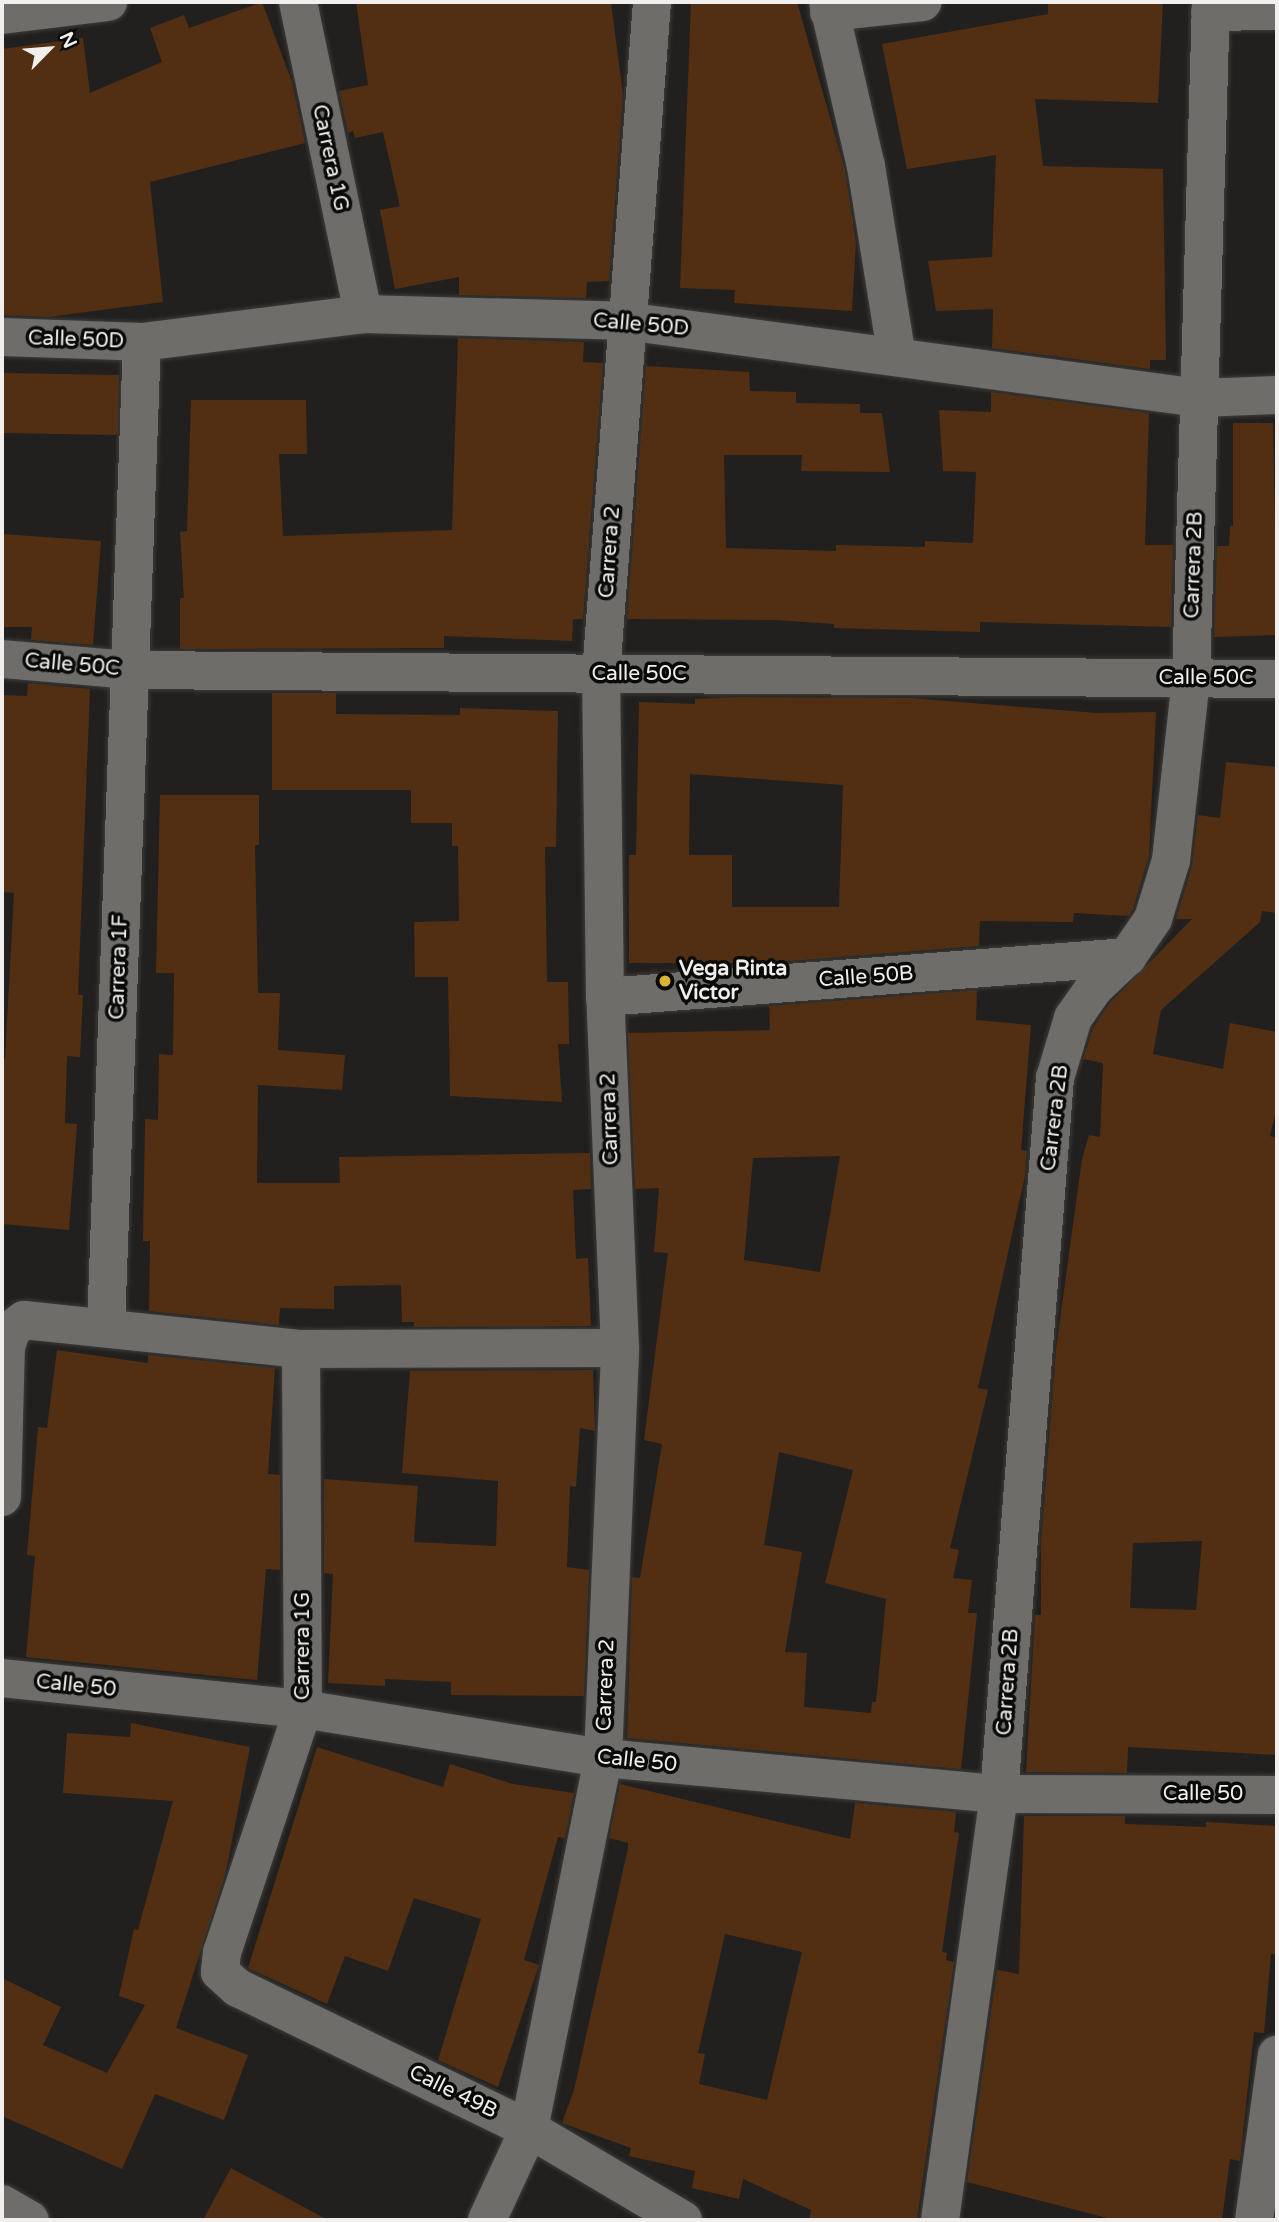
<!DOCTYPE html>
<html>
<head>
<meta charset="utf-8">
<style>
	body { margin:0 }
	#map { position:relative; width:1279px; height:2222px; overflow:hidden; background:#21201e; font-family:"Varela Round",sans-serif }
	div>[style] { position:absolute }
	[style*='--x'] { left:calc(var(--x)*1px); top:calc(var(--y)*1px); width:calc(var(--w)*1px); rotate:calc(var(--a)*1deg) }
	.building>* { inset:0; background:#522f12; transform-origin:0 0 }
	.roads { filter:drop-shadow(0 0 2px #3d3c3b) drop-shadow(0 0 2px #3d3c3b) }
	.minor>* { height:38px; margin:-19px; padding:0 19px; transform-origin:19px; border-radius:19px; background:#6e6d6a }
	.dots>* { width:19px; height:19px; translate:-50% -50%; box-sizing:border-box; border:4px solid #0a0a09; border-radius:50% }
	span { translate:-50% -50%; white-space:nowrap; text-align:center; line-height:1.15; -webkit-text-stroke:7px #0a0a09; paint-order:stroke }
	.street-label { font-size:21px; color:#f0efee }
	.poi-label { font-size:21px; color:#f0efee; font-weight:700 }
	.left { translate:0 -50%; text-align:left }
	.frame { position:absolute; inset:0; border:4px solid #f0efee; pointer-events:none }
	.north { position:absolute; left:14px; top:14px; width:70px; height:70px; -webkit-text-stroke:5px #0a0a09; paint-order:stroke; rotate:65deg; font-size:19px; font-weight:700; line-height:28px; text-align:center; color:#f0efee }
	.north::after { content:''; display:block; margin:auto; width:24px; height:32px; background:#f0efee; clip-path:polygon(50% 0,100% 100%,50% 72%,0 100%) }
</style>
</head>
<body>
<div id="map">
	<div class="building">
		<div style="clip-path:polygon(262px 2px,292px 82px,305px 143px,150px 182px,163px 302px,48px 317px,2px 315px,2px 49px,83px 38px,90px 93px,162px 62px,150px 28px,184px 15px,189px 28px)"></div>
		<div style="clip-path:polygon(356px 2px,611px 2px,623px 95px,609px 281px,587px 282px,586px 298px,459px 295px,459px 277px,395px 289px,380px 210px,400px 206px,383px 132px,355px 138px,353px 131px,348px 133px,339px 91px,368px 85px)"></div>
		<div style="clip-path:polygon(691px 2px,797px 2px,845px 170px,856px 243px,852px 311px,734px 303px,735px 290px,680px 288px)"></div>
		<div style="clip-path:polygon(1048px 2px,1163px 2px,1158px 103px,1035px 99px,1043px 166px,1163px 169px,1166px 360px,1150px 360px,1150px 369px,992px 348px,993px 309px,936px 311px,928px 261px,992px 257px,996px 155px,907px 169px,882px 44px,1048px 14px)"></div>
		<div style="clip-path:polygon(458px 338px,584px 342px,583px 362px,603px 363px,583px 619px,573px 619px,572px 641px,444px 636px,444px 648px,180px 649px,180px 598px,184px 598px,180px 532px,187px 531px,191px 400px,306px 400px,307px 454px,279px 454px,283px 536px,452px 530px)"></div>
		<div style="clip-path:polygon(646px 366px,749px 372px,750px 391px,796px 392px,796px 403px,860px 404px,860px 413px,882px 413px,890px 472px,801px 471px,802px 455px,724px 455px,726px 548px,836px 551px,836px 545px,925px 547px,925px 541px,973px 543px,976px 472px,943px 471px,939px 410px,991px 412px,991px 392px,1149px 413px,1145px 545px,1173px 545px,1171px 627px,980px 622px,980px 632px,834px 628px,834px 624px,775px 620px,627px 619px)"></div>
		<div style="left:2px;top:373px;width:117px;height:60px;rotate:1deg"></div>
		<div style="clip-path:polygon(1233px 423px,1273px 423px,1277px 635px,1214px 637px,1217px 546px,1229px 546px,1230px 526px,1233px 526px)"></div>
		<div style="clip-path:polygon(2px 534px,101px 541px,93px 645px,31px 640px,32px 627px,2px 627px)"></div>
		<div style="clip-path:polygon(28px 683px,90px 689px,78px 995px,83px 995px,80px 1057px,67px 1056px,65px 1123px,77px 1124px,69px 1230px,2px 1224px,2px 1059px,5px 1059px,14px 893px,2px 892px,2px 695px,27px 696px)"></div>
		<div style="clip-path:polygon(272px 693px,336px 693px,336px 714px,460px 715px,460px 708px,558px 711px,556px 847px,545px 847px,547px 982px,568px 982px,569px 1044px,558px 1044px,562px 1102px,450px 1096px,448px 977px,415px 977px,414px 922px,459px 921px,458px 846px,452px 846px,452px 823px,411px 823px,411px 790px,272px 790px)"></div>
		<div style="clip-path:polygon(evenodd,739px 697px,911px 698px,1097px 713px,1156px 712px,1149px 856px,1133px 909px,1129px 916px,1074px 913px,1073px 922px,980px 921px,979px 946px,765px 963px,629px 963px,629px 855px,636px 855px,639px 702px,695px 704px,695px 699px,739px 697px,690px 774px,843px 785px,839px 907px,732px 907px,732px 855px,689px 855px,690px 774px)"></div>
		<div style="clip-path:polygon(evenodd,1226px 762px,1277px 767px,1277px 913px,1262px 911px,1260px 922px,1161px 1010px,1153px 1054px,1223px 1069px,1230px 1023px,1277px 1032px,1277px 1106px,1270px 1136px,1277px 1138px,1277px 1755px,1128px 1747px,1127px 1773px,1026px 1772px,1035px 1615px,1041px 1615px,1041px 1543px,1056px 1349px,1082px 1159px,1089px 1135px,1100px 1137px,1103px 1063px,1083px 1059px,1093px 1028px,1110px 1003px,1192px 919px,1176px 919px,1192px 866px,1198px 815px,1220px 818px,1226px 762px,1202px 1541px,1196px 1610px,1130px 1608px,1133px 1543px,1202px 1541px)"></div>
		<div style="clip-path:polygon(160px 795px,259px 795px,259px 845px,255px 845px,258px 993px,280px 993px,278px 1050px,345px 1055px,342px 1090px,258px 1085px,257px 1183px,340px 1183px,339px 1157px,590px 1153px,591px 1189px,573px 1190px,576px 1259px,588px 1258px,591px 1326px,414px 1327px,414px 1322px,402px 1322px,401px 1285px,334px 1286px,334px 1309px,280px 1308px,279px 1325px,149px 1311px,150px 1241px,143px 1241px,145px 1119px,158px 1120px,159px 1054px,173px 1055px,174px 973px,156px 973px)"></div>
		<div style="clip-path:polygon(evenodd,977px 990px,976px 1020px,1031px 1025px,1021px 1150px,1027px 1151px,1025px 1176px,978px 1388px,988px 1390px,950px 1548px,959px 1550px,953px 1578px,972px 1580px,968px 1613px,977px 1613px,961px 1769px,627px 1738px,632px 1577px,640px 1578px,662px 1444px,644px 1440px,668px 1253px,654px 1252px,659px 1188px,635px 1189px,628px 1033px,770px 1030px,769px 1006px,977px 990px,840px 1156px,820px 1272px,744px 1260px,753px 1158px,840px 1156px,977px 990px,779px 1452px,853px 1470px,825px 1583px,886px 1599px,876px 1702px,872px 1702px,871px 1713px,804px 1707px,807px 1653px,785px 1652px,802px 1552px,764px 1545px,779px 1452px)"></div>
		<div style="clip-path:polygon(57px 1350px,148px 1363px,148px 1355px,275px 1368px,268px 1474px,280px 1475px,280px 1570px,266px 1569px,257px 1680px,26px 1657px,35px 1556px,27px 1555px,38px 1427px,47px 1428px)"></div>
		<div style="clip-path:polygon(593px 1370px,595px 1431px,580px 1428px,576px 1487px,570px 1486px,567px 1567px,589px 1570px,584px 1696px,451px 1695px,451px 1682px,385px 1679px,385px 1686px,328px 1683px,333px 1574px,324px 1573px,324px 1479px,418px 1486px,414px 1542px,496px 1546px,498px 1481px,402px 1473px,410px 1371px)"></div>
		<div style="clip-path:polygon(131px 1723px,250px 1747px,226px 1872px,176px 2028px,248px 2055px,224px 2120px,155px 2094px,122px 2169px,2px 2116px,2px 1978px,61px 2007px,43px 2045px,107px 2073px,145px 2005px,119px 1996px,134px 1929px,138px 1930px,173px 1801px,63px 1793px,67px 1733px,130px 1737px)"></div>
		<div style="clip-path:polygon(317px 1747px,443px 1787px,450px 1764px,513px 1784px,574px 1793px,565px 1838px,558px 1837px,524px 1960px,539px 1965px,498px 2087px,438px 2060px,481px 1919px,414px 1898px,388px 1971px,345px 1956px,327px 2004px,248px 1968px)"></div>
		<div style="clip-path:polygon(evenodd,620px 1784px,850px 1839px,855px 1803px,956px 1812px,954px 1832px,959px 1833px,942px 1952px,947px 1953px,946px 1960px,954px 1962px,917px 2220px,809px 2220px,811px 2210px,743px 2179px,739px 2199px,692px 2188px,695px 2171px,629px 2156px,631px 2148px,562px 2123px,574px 2090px,628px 1848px,628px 1843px,609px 1838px,620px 1784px,725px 1934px,802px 1952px,767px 2100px,699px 2084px,705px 2054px,698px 2053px,725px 1934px)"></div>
		<div style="clip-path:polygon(1024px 1816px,1125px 1816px,1125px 1824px,1206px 1827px,1206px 1822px,1277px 1826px,1277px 1954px,1271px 1954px,1264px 2033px,1254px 2032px,1240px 2161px,1230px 2159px,1222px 2220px,1115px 2220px,967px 2182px,997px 1970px,1019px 1974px)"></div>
		<div style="clip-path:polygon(231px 2168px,328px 2220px,203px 2220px)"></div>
	</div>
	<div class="roads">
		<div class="minor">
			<div style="--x:298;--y:2;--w:319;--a:78.2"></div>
			<div style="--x:828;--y:2;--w:168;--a:77"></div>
			<div style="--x:866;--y:166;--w:193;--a:80.8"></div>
			<div style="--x:829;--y:12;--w:94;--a:-6.1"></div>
			<div style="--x:1210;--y:12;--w:67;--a:-0.9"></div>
			<div style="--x:2;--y:15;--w:107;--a:-7"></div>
			<div style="--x:2;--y:337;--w:140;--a:2"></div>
			<div style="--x:142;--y:342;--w:223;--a:-7.2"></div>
			<div style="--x:363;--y:314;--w:262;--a:1.5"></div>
			<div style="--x:625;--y:321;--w:579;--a:7.64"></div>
			<div style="--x:1199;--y:398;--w:78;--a:-2.2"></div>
			<div style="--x:2;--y:659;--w:128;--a:4.9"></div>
			<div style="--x:130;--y:670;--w:1147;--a:0.45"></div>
			<div style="--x:605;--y:997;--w:524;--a:-4.38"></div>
			<div style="--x:106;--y:1327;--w:986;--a:-87.91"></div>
			<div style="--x:301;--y:1349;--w:360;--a:89.7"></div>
			<div style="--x:303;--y:1709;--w:256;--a:108.4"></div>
			<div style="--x:222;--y:1952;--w:20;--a:96"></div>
			<div style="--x:220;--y:1972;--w:24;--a:42"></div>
			<div style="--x:238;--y:1988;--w:323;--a:25.9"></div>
			<div style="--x:529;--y:2129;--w:179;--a:30.6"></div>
			<div style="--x:2;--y:1497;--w:150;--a:-88.5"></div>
			<div style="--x:6;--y:1347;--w:19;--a:-72"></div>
			<div style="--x:12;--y:1329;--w:15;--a:-37"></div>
			<div style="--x:24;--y:1320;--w:279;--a:6"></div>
			<div style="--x:301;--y:1349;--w:319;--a:-0.2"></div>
			<div style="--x:2;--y:1678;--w:303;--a:5.9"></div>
			<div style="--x:303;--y:1709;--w:304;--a:9.3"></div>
			<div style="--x:603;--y:1758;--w:398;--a:5.2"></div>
			<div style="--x:999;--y:1794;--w:278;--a:0.2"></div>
			<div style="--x:2;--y:2204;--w:32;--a:30"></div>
			<div style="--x:487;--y:2220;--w:100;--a:-65.2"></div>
			<div style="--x:529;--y:2129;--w:378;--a:-78.7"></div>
			<div style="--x:603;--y:1758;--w:410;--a:-87.6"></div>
			<div style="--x:620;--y:1348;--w:351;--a:-92.4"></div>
			<div style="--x:605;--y:997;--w:323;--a:-90.7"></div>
			<div style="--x:601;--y:674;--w:674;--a:-85.66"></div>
			<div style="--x:940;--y:2220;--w:430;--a:-82.1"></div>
			<div style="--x:999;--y:1794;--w:718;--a:-85.53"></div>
			<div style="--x:1055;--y:1078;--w:63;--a:-73.3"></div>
			<div style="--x:1073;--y:1018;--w:35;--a:-55"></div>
			<div style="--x:1093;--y:989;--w:47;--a:-43.3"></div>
			<div style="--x:1127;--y:957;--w:46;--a:-55.6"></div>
			<div style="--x:1153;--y:919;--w:62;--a:-73"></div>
			<div style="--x:1171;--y:860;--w:182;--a:-83.7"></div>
			<div style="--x:1191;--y:679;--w:677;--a:-88.31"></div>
			<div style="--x:1254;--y:2220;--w:167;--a:-82.1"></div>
		</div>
	</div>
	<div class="dots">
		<div style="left:665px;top:981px;background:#dab333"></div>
	</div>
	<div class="street-label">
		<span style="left:330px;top:158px;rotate:78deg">Carrera 1G</span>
		<span style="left:641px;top:325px;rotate:5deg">Calle 50D</span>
		<span style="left:76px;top:340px;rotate:2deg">Calle 50D</span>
		<span style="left:610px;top:552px;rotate:-86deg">Carrera 2</span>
		<span style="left:1194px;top:565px;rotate:-88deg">Carrera 2B</span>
		<span style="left:72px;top:665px;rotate:5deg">Calle 50C</span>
		<span style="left:639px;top:674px">Calle 50C</span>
		<span style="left:1206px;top:678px">Calle 50C</span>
		<span style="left:119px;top:967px;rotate:-88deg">Carrera 1F</span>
		<span style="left:866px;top:977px;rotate:-4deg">Calle 50B</span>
		<span style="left:1055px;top:1118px;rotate:-83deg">Carrera 2B</span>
		<span style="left:610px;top:1119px;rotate:-92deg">Carrera 2</span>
		<span style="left:303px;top:1646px;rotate:-90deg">Carrera 1G</span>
		<span style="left:1008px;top:1682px;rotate:-86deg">Carrera 2B</span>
		<span style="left:606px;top:1685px;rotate:-88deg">Carrera 2</span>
		<span style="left:76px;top:1686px;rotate:6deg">Calle 50</span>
		<span style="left:637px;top:1761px;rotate:6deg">Calle 50</span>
		<span style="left:1203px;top:1794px">Calle 50</span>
		<span style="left:453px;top:2092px;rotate:26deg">Calle 49B</span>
	</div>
	<div class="poi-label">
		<span class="left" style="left:679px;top:981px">Vega Rinta<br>Victor</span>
	</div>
	<div class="frame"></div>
	<div class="north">N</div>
</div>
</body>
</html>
